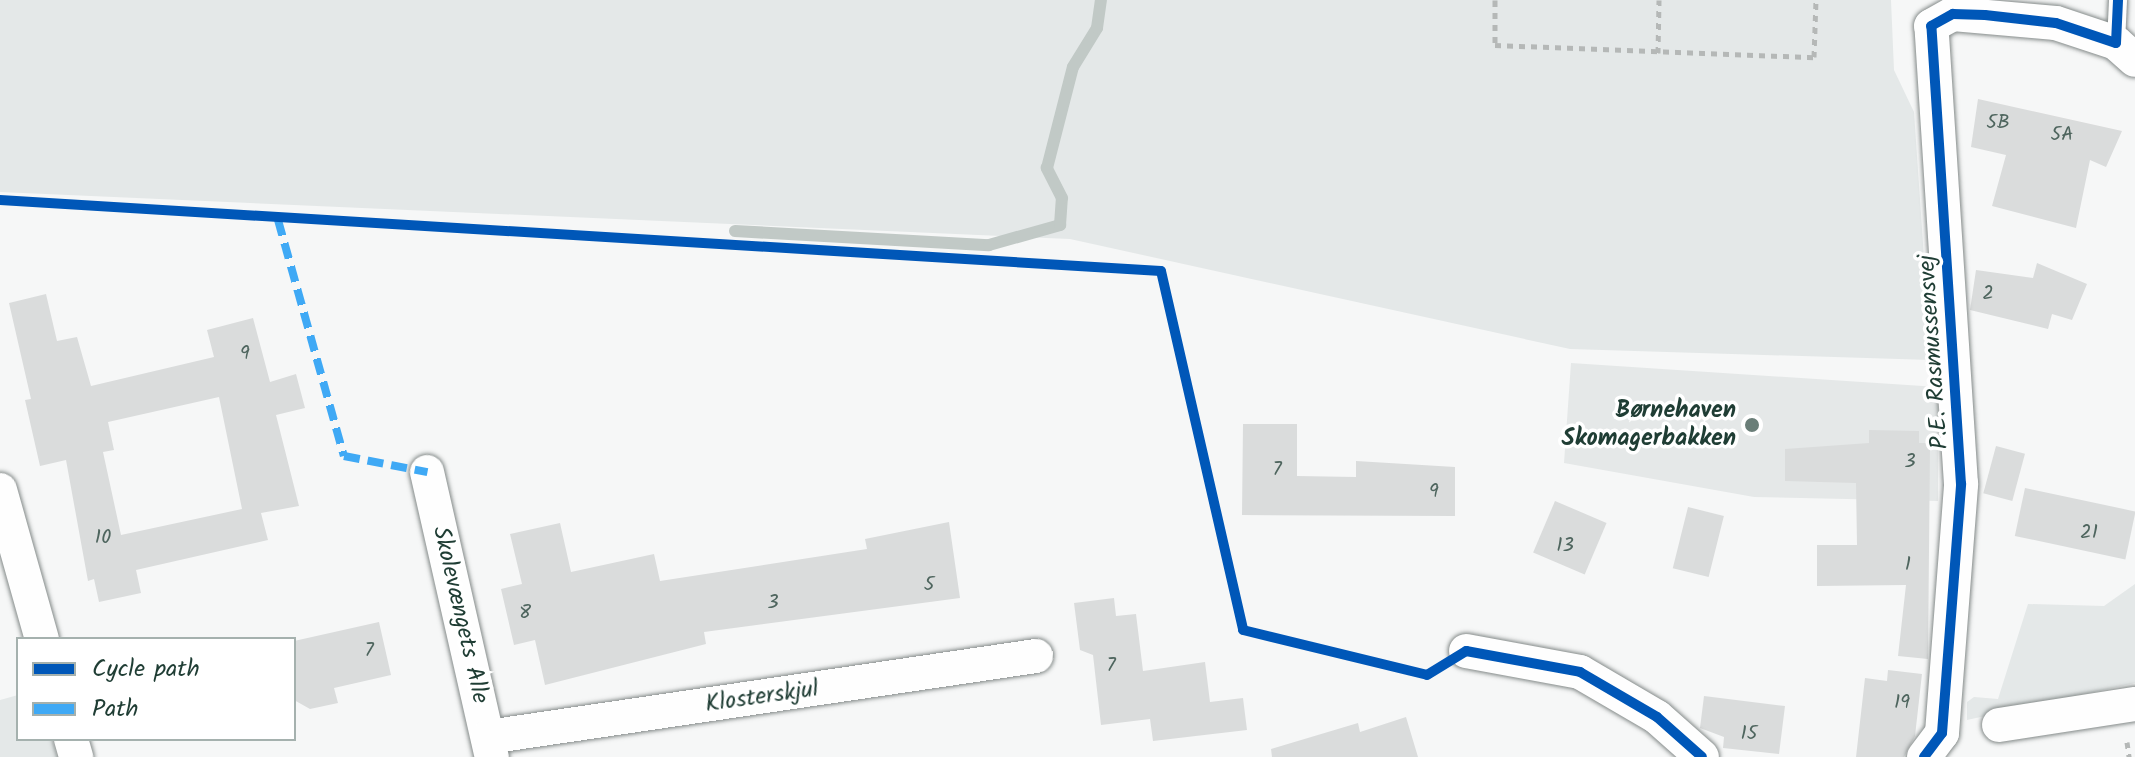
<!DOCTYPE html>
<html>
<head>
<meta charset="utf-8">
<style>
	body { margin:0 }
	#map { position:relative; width:2135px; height:757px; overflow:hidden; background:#f6f7f7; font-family:Kalam,sans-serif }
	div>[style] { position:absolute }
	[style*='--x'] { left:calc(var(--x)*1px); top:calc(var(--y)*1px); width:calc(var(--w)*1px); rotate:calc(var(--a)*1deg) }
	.built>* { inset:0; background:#e5e8e8 }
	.green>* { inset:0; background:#e4e8e8 }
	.stream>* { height:12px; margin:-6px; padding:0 6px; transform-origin:6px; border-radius:6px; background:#c1c9c6 }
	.building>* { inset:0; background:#dadcdc; transform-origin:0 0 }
	.path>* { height:5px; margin-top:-2.5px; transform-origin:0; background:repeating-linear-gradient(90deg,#b5b8b7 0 6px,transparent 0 12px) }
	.roads { filter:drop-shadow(0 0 2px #858b8a) drop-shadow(0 0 2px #858b8a) }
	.service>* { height:18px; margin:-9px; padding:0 9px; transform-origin:9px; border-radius:9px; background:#fefefe }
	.minor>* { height:34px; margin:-17px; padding:0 17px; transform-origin:17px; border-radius:17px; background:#fefefe }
	.quiet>* { height:8px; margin-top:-4px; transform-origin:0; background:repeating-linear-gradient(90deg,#3fa9f5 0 16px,transparent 0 24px) }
	.cycleway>* { height:10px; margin:-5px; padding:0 5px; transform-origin:5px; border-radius:5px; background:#0057b8 }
	.dots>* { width:22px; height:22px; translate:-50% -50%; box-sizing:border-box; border:4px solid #fff; border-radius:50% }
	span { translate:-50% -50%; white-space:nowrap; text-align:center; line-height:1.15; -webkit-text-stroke:7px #fff; paint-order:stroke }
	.number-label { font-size:20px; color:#4e655e }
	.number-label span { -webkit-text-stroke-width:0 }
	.street-label { font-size:24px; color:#1f3d34 }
	.poi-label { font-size:24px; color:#1f3d34; font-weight:700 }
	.right { translate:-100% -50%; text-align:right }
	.legend { position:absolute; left:16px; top:637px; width:280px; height:104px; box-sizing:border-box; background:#fff; border:2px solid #a5b1ae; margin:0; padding:10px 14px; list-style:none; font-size:24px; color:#1f3d34 }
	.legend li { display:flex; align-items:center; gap:16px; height:40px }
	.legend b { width:40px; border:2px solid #a5b1ae }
</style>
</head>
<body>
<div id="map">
	<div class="built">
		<div style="clip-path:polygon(1571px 363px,1938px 387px,1938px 501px,1754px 497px,1564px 463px)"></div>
	</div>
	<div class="green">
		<div style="clip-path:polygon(0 0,1891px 0,1894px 70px,1914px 112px,1931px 360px,1570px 349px,1070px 239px,0 192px)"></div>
		<div style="clip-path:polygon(2135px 584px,2135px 683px,1967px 720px,1967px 702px,1974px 697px,1998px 699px,2028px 604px,2104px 606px)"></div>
		<div style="clip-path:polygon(18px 695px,18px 739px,52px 739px,57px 757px,0 757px,0 700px)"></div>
	</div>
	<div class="stream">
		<div style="--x:735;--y:231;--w:254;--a:3.2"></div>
		<div style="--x:989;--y:245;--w:74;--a:-15.7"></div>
		<div style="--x:1060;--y:225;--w:27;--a:-86"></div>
		<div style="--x:1062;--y:198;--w:34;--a:-117"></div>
		<div style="--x:1047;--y:168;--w:104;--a:-75.6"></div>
		<div style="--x:1073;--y:67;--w:46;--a:-58.4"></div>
		<div style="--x:1097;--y:28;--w:28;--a:-82"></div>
	</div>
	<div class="building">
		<div style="clip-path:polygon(1978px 99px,2122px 131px,2106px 167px,2090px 160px,2076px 228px,1992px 206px,2006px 155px,1971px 147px)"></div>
		<div style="clip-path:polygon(2037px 263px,2087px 284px,2072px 320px,2052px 314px,2048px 329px,1970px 310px,1976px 270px,2033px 278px)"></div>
		<div style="clip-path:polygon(evenodd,46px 294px,57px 341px,77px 337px,91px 386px,214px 357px,207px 330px,253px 318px,270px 382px,296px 374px,305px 408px,276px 415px,299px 506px,261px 513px,268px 540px,136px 570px,141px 593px,99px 602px,94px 579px,88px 581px,66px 460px,40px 466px,25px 400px,31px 399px,9px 303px,46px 294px,219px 397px,242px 509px,121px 535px,103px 452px,114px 450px,108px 422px,219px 397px)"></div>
		<div style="clip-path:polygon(1243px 424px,1297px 424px,1297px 476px,1356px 477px,1356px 461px,1455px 467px,1455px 516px,1242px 515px)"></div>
		<div style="clip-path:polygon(1869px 430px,1919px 431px,1919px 443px,1930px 443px,1928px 659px,1898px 656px,1906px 585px,1817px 586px,1817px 545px,1857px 545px,1856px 483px,1785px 481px,1785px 449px,1869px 443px)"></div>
		<div style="left:1996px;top:446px;width:30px;height:49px;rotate:15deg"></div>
		<div style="left:2025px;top:488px;width:113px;height:49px;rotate:12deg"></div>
		<div style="left:1555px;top:501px;width:56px;height:56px;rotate:23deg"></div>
		<div style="left:1688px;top:507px;width:37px;height:63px;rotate:14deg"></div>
		<div style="clip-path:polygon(949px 522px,960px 598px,704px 632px,706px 644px,545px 685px,535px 640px,514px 645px,501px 589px,522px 584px,510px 534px,560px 523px,571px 572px,654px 554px,660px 581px,867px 549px,865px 539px)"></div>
		<div style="clip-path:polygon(1114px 598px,1116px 616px,1136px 614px,1143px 671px,1205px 662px,1210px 702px,1243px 698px,1247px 730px,1153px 741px,1150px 719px,1101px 725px,1093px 655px,1080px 650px,1074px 603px)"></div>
		<div style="clip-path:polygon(379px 622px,391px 675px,334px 688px,338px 703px,310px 709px,294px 700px,294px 641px)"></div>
		<div style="clip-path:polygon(1888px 670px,1922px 674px,1915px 736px,1904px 757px,1856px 757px,1865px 678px,1887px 681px)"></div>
		<div style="clip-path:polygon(1704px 696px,1785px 706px,1779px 754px,1723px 748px,1724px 737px,1700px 728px)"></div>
		<div style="clip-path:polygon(1406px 717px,1418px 757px,1272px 757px,1271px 749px,1358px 723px,1360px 732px)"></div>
	</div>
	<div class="path">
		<div style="--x:1495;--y:0;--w:45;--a:90"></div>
		<div style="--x:1495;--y:45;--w:319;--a:2.2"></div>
		<div style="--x:1814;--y:57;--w:57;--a:-88"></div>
		<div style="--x:1658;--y:53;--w:53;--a:-88.9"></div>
		<div style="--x:2127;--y:742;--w:15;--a:82"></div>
	</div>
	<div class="roads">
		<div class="service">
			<div style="--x:2116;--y:43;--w:43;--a:-87.3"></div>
		</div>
		<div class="minor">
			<div style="--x:427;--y:472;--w:292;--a:77.2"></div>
			<div style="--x:0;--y:490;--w:155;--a:74.3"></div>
			<div style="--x:1466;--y:651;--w:116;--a:10.4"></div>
			<div style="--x:1580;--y:672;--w:89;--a:30.3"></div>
			<div style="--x:1657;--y:717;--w:60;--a:41.6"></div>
			<div style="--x:1999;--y:725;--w:138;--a:-8.8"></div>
			<div style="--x:488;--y:737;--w:554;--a:-8.41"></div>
			<div style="--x:71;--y:739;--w:19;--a:74"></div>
			<div style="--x:1924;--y:757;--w:30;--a:-53"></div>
			<div style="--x:1942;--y:733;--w:250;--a:-85.6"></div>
			<div style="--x:1961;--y:484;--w:459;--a:-93.7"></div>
			<div style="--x:1931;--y:26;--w:25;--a:-29"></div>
			<div style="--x:1953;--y:14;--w:103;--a:5"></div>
			<div style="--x:2056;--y:23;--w:63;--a:18.4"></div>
			<div style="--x:2116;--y:43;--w:25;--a:42"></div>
		</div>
	</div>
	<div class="quiet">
		<div style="--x:278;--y:220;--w:245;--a:74.4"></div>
		<div style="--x:344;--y:456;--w:85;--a:10.9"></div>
	</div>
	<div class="cycleway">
		<div style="--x:0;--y:200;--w:1163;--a:3.5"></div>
		<div style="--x:1161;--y:271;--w:368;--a:77.1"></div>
		<div style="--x:1243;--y:630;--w:189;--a:13.7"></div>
		<div style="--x:1427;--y:675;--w:46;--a:-31.6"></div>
		<div style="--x:1466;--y:651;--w:116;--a:10.4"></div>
		<div style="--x:1580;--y:672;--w:89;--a:30.3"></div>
		<div style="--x:1657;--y:717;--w:60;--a:41.6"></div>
		<div style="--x:1924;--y:757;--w:30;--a:-53"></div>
		<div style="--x:1942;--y:733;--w:250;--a:-85.6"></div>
		<div style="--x:1961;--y:484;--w:459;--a:-93.7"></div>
		<div style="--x:1931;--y:26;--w:25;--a:-29"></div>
		<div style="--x:1953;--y:14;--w:32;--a:2"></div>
		<div style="--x:1985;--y:15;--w:71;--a:6.4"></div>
		<div style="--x:2056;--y:23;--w:63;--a:18.4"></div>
		<div style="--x:2116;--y:43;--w:43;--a:-87.3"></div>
	</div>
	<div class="dots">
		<div style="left:1752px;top:425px;background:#6a7e78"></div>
	</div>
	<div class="number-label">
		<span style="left:1998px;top:123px">5B</span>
		<span style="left:2062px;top:135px">5A</span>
		<span style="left:1988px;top:294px">2</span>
		<span style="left:245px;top:354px">9</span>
		<span style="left:1910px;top:462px">3</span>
		<span style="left:1277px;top:470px">7</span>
		<span style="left:1434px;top:492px">9</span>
		<span style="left:2089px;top:533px">21</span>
		<span style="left:103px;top:538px">10</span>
		<span style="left:1565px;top:546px">13</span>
		<span style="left:1908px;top:565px">1</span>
		<span style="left:929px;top:585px">5</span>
		<span style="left:773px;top:603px">3</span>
		<span style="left:525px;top:613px">8</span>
		<span style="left:369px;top:651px">7</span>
		<span style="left:1111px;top:666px">7</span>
		<span style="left:1902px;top:703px">19</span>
		<span style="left:1749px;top:734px">15</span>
	</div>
	<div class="street-label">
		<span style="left:1934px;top:352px;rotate:-94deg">P.E. Rasmussensvej</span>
		<span style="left:460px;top:615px;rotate:77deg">Skolevængets Alle</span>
		<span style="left:762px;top:697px;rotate:-8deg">Klosterskjul</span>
	</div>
	<div class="poi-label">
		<span class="right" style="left:1736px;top:425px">Børnehaven<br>Skomagerbakken</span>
	</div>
	<ul class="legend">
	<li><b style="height:10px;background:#0057b8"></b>Cycle path</li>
	<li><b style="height:10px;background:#3fa9f5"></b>Path</li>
	</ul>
</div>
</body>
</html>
